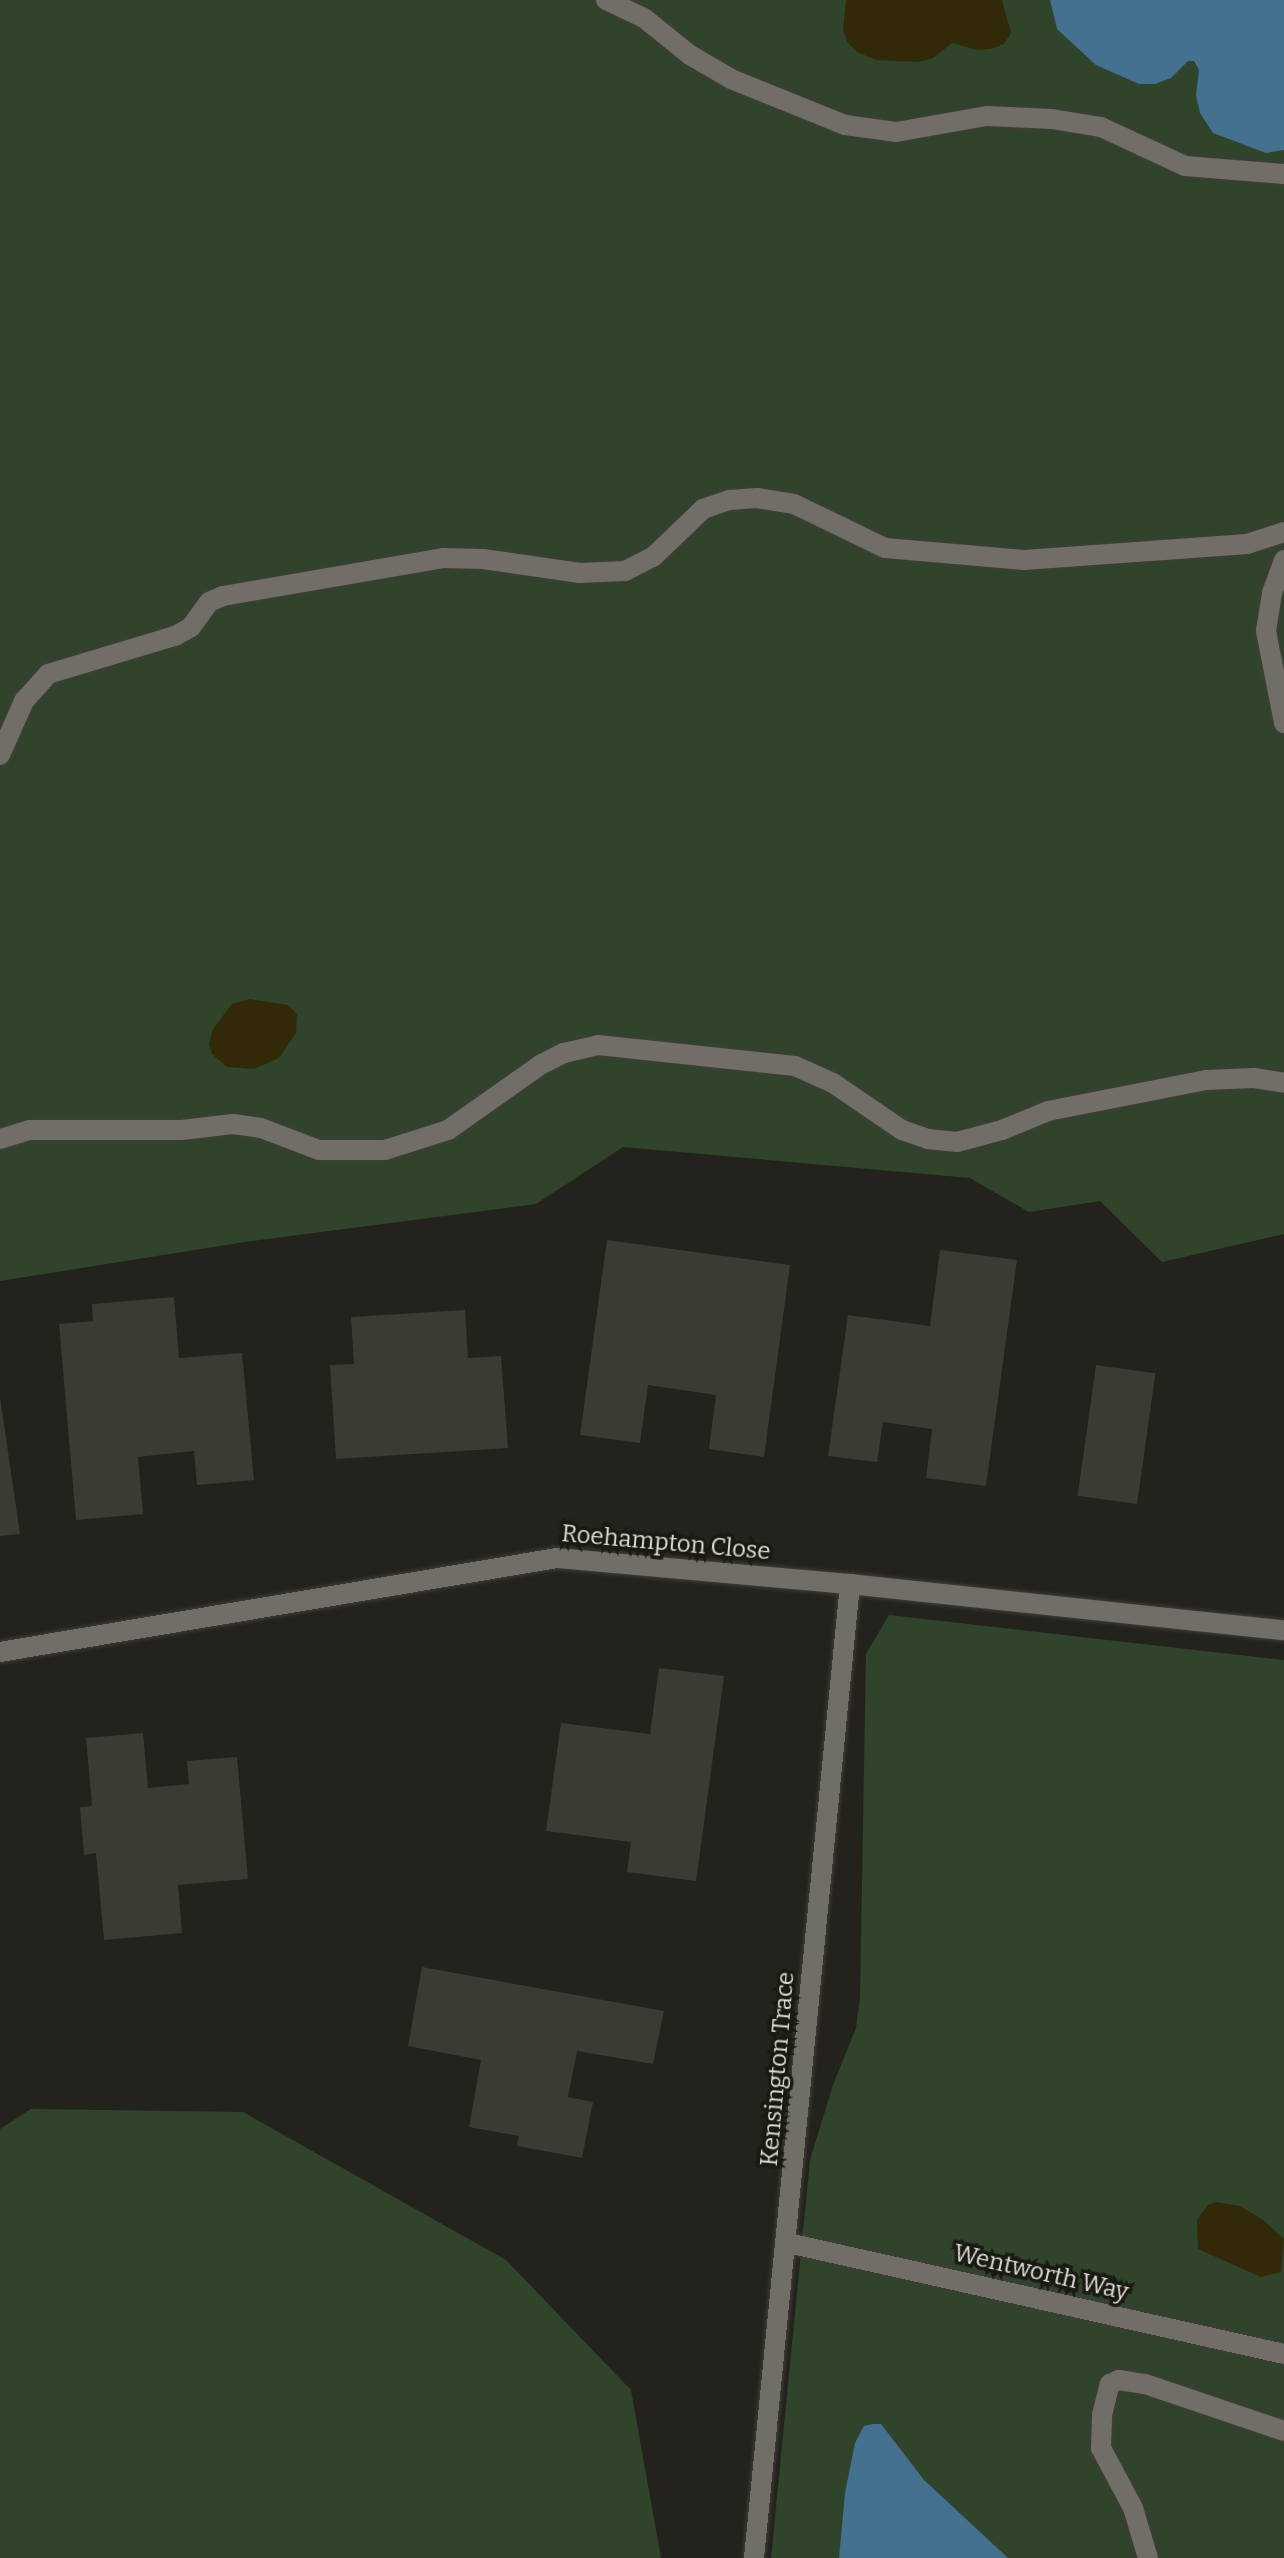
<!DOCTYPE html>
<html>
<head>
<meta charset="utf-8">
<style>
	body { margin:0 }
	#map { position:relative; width:1284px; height:2558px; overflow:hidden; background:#23221c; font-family:Bitter,serif }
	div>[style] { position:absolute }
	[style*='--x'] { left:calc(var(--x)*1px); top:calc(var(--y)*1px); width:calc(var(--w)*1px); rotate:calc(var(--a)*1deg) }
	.green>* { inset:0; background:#30442c }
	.sand>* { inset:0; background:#312907 }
	.water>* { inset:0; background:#447190 }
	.building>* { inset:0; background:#3b3a33; transform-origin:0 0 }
	.roads { filter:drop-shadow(0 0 2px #3f3d38) drop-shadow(0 0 2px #3f3d38) }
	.lane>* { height:20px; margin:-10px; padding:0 10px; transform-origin:10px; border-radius:10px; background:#706e67 }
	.street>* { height:20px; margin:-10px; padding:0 10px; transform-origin:10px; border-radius:10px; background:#706e67 }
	span { translate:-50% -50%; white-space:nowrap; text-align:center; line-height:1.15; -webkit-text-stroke:7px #1a1912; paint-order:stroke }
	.street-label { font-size:24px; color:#deddd8 }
</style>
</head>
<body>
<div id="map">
	<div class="green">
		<div style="clip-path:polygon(0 0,1284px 0,1284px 1234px,1162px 1262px,1100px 1201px,1029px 1212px,970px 1178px,623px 1147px,536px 1204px,245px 1242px,0 1281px)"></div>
		<div style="clip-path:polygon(889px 1615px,1284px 1660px,1284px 2558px,771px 2558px,810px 2160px,833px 2085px,856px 2028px,860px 1997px,866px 1654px)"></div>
		<div style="clip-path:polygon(31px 2109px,243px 2112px,506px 2260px,631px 2390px,661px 2558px,0 2558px,0 2129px)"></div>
	</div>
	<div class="sand">
		<div style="clip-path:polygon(846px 0,1002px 0,1011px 33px,1004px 44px,991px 49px,977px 50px,952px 43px,933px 58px,918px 62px,876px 60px,857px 52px,848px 43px,843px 30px)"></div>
		<div style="clip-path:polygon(250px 999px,288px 1005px,297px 1014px,296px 1033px,279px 1058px,254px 1069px,227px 1067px,212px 1054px,209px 1044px,213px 1029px,232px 1004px)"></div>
		<div style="clip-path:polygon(1216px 2202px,1240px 2206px,1263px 2220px,1284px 2239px,1281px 2272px,1261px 2277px,1198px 2249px,1197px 2220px,1208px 2205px)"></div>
	</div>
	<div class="water">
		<div style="clip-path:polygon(1050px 0,1284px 0,1284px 150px,1266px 153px,1213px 133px,1200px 113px,1196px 95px,1199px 70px,1194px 61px,1188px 61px,1171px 78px,1155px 84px,1139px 84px,1096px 65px,1057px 29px)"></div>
		<div style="clip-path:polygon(873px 2424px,881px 2424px,924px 2480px,1008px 2558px,839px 2558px,845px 2493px,855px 2443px,864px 2426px)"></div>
	</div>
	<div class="building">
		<div style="clip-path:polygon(607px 1240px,790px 1265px,764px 1457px,709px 1449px,716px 1395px,648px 1385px,640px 1443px,580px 1435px)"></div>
		<div style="clip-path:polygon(940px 1250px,1017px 1260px,986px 1486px,926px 1478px,932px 1429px,883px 1422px,877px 1462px,828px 1456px,848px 1315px,930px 1326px)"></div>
		<div style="clip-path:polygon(174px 1297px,179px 1358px,242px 1353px,254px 1480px,197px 1485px,194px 1451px,138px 1457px,143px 1514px,76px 1520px,59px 1324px,93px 1321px,92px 1304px)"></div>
		<div style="clip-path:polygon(465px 1310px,468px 1358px,501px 1356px,508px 1448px,336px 1459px,330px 1365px,354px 1364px,351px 1317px)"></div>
		<div style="left:1096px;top:1365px;width:60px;height:132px;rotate:8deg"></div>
		<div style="clip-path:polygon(0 1397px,20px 1534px,0 1536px)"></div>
		<div style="clip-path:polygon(659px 1668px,724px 1676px,696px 1881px,627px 1872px,631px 1842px,546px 1831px,561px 1723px,650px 1734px)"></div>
		<div style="clip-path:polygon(143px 1733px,148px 1788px,189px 1784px,187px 1761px,237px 1757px,248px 1879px,178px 1885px,182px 1933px,104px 1940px,96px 1853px,84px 1855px,80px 1807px,92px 1806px,86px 1738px)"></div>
		<div style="clip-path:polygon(422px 1967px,664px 2011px,653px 2064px,577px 2051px,568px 2097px,593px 2102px,582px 2158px,517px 2146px,519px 2136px,469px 2127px,481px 2060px,408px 2046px)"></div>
	</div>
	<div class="roads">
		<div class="lane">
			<div style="--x:606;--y:0;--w:42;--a:25.3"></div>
			<div style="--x:644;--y:18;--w:59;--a:38.8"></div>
			<div style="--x:690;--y:55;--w:48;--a:30.3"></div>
			<div style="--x:731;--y:79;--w:123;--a:22"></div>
			<div style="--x:845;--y:125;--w:51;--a:7.8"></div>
			<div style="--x:896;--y:132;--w:92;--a:-10"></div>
			<div style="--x:987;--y:116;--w:65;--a:2.6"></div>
			<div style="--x:1052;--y:119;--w:50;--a:9.3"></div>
			<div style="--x:1101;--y:127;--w:93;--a:24.9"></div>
			<div style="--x:1185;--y:166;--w:99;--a:4.6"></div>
			<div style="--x:1284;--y:560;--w:35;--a:110"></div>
			<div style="--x:1272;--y:593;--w:38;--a:99"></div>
			<div style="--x:1266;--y:631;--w:94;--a:78.9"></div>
			<div style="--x:0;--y:755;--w:59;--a:-66"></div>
			<div style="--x:24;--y:701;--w:36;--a:-48"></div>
			<div style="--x:48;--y:674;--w:133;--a:-16.7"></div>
			<div style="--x:175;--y:636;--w:18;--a:-29"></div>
			<div style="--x:191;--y:627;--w:31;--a:-54"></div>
			<div style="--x:209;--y:602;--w:15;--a:-23"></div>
			<div style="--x:223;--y:596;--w:223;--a:-9.8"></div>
			<div style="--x:443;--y:558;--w:40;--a:1.4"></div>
			<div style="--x:483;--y:559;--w:98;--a:8.2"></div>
			<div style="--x:580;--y:573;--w:45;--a:-2.5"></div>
			<div style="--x:625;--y:571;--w:31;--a:-27"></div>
			<div style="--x:653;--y:557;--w:69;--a:-43.8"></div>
			<div style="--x:703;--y:509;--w:28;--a:-19"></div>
			<div style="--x:729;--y:500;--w:28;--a:-4"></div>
			<div style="--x:757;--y:498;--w:37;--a:9"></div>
			<div style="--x:794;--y:504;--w:101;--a:25.8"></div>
			<div style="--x:885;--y:548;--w:140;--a:4.9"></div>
			<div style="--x:1024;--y:560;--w:224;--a:-4.1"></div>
			<div style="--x:1247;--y:544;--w:39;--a:-18"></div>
			<div style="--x:0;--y:1139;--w:30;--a:-17"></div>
			<div style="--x:29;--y:1130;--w:153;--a:0"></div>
			<div style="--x:182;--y:1130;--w:51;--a:-6.7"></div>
			<div style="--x:233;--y:1124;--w:28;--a:8"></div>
			<div style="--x:261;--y:1128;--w:62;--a:20.8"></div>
			<div style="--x:319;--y:1150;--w:66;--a:0"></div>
			<div style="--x:385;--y:1150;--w:66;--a:-17.6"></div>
			<div style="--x:448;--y:1130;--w:113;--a:-35.2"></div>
			<div style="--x:540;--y:1065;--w:27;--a:-27"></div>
			<div style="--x:564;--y:1053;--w:35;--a:-13"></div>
			<div style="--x:598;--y:1045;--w:198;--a:6.1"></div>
			<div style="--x:795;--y:1066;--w:42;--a:24.1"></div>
			<div style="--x:833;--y:1083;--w:83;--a:34.3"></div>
			<div style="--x:902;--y:1130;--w:28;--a:19"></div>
			<div style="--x:928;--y:1139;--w:29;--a:6"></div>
			<div style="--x:957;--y:1142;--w:47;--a:-14.9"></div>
			<div style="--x:1002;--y:1130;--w:50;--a:-22.4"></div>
			<div style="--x:1048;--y:1111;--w:161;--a:-11.1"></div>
			<div style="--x:1206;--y:1080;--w:48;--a:-2.4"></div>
			<div style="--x:1254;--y:1078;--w:30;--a:9"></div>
			<div style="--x:1148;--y:2558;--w:52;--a:-106.7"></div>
			<div style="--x:1133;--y:2508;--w:68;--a:-118.1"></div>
			<div style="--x:1101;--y:2448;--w:33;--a:-88"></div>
			<div style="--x:1102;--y:2415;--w:32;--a:-76"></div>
			<div style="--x:1110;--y:2384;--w:10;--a:-24"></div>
			<div style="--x:1119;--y:2380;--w:26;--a:9"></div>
			<div style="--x:1145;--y:2384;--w:147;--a:18.7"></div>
		</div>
		<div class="street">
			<div style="--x:0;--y:1652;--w:565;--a:-9.58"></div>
			<div style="--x:557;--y:1558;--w:294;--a:5.1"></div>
			<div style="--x:850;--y:1584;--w:436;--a:6.1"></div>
			<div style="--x:788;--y:2243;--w:508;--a:12.61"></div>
			<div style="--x:754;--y:2558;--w:979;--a:-84.37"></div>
		</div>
	</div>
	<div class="street-label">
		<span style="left:666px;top:1543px;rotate:5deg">Roehampton Close</span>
		<span style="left:778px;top:2069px;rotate:-85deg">Kensington Trace</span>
		<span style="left:1041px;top:2273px;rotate:13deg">Wentworth Way</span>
	</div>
</div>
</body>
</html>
